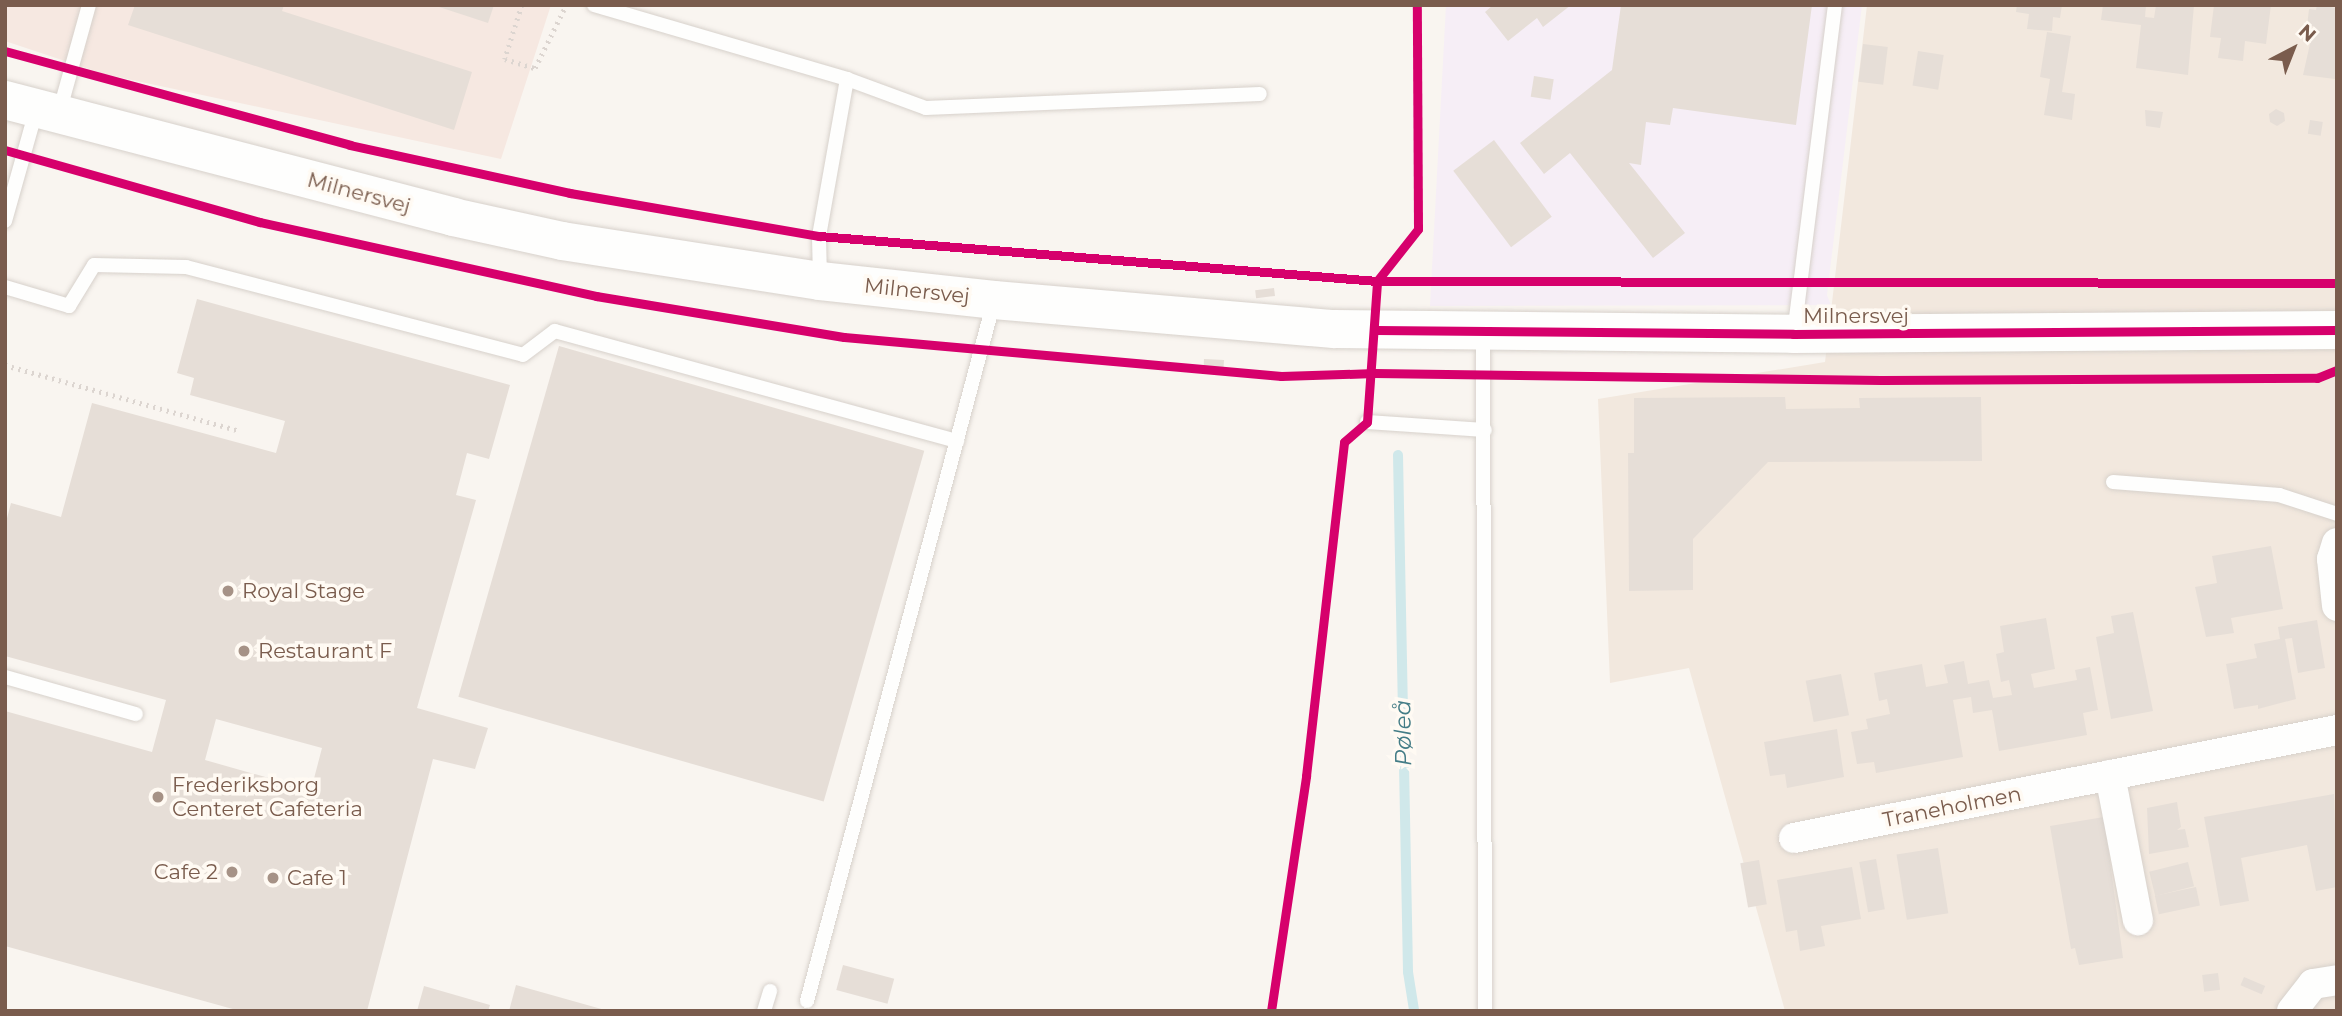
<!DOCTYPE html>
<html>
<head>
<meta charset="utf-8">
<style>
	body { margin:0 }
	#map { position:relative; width:2342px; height:1016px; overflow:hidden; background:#f9f5f0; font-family:Montserrat,sans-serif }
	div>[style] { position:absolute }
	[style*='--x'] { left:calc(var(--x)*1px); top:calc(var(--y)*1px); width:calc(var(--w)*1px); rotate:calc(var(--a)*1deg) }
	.residential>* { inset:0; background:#f2e8de }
	.commercial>* { inset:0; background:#f6e8e1 }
	.education>* { inset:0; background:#f6eef6 }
	.stream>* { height:10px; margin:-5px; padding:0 5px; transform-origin:5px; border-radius:5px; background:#d0e8ea }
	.building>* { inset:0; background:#e6ded7; transform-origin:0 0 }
	.path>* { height:4.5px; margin-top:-2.25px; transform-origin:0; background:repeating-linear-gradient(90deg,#dcd5d0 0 2px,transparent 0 7px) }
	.roads { filter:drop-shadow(0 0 2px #d7d1cb) drop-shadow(0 0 2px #d7d1cb) }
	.lane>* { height:14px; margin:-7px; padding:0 7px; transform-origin:7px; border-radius:7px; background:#fefefd }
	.street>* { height:30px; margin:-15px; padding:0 15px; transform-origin:15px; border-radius:15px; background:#fefefd }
	.secondary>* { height:38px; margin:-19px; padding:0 19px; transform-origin:19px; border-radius:19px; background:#fefefd }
	.cycleway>* { height:9px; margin:-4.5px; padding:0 4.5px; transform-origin:4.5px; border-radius:4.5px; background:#d6006c }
	.dots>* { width:19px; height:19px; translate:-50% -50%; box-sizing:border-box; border:4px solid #fffaf3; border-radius:50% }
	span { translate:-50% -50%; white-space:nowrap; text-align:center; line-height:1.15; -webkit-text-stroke:7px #fffaf3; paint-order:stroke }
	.street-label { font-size:21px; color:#7a5c4d }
	.poi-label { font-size:21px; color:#7a5c4d }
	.left { translate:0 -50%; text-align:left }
	.right { translate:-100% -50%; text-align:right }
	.water-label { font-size:23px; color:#437c86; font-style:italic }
	.frame { position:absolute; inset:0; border:7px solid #7a5c4d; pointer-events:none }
	.north { position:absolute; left:2258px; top:14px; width:70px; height:70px; -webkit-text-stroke:5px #fffaf3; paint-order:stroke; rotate:42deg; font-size:19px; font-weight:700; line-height:28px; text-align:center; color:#7a5c4d }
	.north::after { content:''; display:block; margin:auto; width:24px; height:32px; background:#7a5c4d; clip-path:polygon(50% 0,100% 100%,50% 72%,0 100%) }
</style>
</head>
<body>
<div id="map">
	<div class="residential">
		<div style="clip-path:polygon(1867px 5px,2337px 5px,2337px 1011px,1785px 1011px,1689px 668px,1610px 683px,1598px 399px,1825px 362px)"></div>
	</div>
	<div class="commercial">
		<div style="clip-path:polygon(5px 5px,551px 5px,501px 159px,104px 74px,5px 41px)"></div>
	</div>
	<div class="education">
		<div style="clip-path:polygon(1446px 5px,1862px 5px,1827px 295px,1831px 305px,1430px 306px)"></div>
	</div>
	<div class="stream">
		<div style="--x:1398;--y:455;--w:517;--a:88.89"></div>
		<div style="--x:1408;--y:972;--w:39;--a:81"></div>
	</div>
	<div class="building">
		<div style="clip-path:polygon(135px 5px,284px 5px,282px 11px,472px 72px,454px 130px,128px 25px)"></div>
		<div style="clip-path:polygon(433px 5px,494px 5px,488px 23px)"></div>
		<div style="clip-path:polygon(1493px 5px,1571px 5px,1543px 27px,1537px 18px,1508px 41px,1485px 12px)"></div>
		<div style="clip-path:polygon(1621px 5px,1812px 5px,1796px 125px,1673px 108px,1670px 125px,1646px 122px,1641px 165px,1629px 163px,1685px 233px,1653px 258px,1570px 153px,1544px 174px,1520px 143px,1612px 70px)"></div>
		<div style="clip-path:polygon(2017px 5px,2062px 5px,2060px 18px,2053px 17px,2052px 31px,2027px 29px,2029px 14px,2016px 12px)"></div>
		<div style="clip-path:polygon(2103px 5px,2146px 5px,2145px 17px,2154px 18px,2156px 5px,2194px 5px,2188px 75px,2136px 68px,2141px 25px,2101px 20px)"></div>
		<div style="clip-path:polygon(2214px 5px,2271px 5px,2266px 44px,2245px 41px,2243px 61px,2218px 58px,2221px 38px,2210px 37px)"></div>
		<div style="clip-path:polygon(2317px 5px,2337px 8px,2335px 79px,2303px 75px,2314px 26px,2307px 26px,2309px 9px,2316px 10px)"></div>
		<div style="clip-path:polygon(2047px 32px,2071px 36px,2062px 92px,2075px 94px,2072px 120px,2044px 115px,2050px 79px,2040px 77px)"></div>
		<div style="left:1863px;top:44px;width:25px;height:38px;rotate:7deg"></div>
		<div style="left:1918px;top:51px;width:26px;height:35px;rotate:9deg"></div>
		<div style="left:1534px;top:76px;width:20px;height:21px;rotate:9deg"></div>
		<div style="clip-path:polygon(2276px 109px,2284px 113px,2285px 121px,2277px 126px,2270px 122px,2269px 114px)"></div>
		<div style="clip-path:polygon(2145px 110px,2163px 112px,2160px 128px,2146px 126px)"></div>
		<div style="left:2310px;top:120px;width:13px;height:14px;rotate:9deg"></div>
		<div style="left:1494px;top:140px;width:96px;height:51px;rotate:53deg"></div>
		<div style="left:1274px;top:288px;width:8px;height:19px;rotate:83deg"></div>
		<div style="clip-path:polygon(evenodd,197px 299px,510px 385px,489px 459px,467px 453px,456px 495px,476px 500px,417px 708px,488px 728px,475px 769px,433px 759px,367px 1011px,240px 1011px,5px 946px,5px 711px,152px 752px,166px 700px,5px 656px,5px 526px,11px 503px,61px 517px,92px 403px,276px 453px,285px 421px,190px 395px,194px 378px,177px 373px,197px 299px,216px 719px,322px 748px,311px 790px,205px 760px,216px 719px)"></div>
		<div style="left:559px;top:346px;width:380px;height:365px;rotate:16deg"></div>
		<div style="left:1204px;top:359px;width:20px;height:8px;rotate:3deg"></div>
		<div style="clip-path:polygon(1785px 397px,1786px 409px,1860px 408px,1859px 398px,1981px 397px,1982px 461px,1768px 462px,1693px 539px,1693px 590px,1629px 591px,1628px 453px,1634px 453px,1634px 398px)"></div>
		<div style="clip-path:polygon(2271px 546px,2283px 609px,2231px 618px,2234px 633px,2206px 637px,2195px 587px,2217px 583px,2212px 556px)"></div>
		<div style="clip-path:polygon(2133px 612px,2153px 711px,2111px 719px,2096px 637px,2114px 633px,2111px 616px)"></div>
		<div style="clip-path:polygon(2046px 618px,2055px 669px,2031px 674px,2034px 688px,2077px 680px,2075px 670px,2090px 667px,2098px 710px,2083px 713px,2087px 735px,1999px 751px,1992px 710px,1973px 713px,1971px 697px,1953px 700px,1963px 757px,1876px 773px,1874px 762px,1857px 764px,1851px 732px,1868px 729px,1866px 719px,1890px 714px,1887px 699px,1879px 701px,1874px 673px,1922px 664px,1926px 687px,1948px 683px,1944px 665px,1964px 661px,1968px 684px,1989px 680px,1993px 698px,2012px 695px,2009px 680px,2001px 682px,1996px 654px,2004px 652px,2000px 626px)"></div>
		<div style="clip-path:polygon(2317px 620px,2325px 668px,2298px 673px,2292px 638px,2285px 639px,2296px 699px,2258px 709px,2258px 705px,2234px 709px,2226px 664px,2257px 658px,2254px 644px,2280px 639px,2278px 627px)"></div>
		<div style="left:1841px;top:674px;width:42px;height:36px;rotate:79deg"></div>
		<div style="clip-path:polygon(1837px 729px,1844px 777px,1787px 788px,1785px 774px,1770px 776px,1764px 742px)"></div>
		<div style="clip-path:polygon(2334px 794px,2337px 887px,2316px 891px,2307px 845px,2241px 858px,2249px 901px,2220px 906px,2204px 817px)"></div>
		<div style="clip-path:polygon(2177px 802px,2181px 827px,2177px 830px,2185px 829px,2189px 847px,2149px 854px,2147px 808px)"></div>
		<div style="clip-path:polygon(2104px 817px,2123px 958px,2079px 965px,2075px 948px,2071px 949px,2050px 826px)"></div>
		<div style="left:1938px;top:848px;width:66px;height:42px;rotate:81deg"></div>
		<div style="left:1876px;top:859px;width:51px;height:17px;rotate:80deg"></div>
		<div style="left:1759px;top:860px;width:45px;height:19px;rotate:80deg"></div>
		<div style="left:2188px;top:862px;width:25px;height:40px;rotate:76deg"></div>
		<div style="clip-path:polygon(1852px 867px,1861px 919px,1821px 926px,1825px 946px,1800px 951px,1797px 930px,1786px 932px,1777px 880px)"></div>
		<div style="left:2196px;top:887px;width:19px;height:42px;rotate:78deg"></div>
		<div style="left:843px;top:965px;width:53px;height:26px;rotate:15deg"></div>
		<div style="left:2218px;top:973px;width:17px;height:16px;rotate:83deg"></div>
		<div style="left:2244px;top:977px;width:23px;height:9px;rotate:23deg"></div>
		<div style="clip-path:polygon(516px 985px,605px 1010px,605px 1011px,509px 1011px)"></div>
		<div style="clip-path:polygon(424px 986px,490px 1005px,488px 1011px,417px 1011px)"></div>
	</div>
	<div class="path">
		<div style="--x:522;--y:5;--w:57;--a:107.5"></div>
		<div style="--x:505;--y:59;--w:31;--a:17"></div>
		<div style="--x:535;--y:68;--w:70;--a:-63.8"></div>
		<div style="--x:5;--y:365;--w:241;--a:15.7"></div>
	</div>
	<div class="roads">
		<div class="lane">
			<div style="--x:594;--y:5;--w:264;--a:16.3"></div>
			<div style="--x:847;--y:79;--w:159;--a:100.1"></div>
			<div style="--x:819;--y:236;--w:44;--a:88.7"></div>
			<div style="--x:847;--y:79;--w:84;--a:20.2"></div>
			<div style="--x:926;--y:108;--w:334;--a:-2.4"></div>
			<div style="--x:59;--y:113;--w:112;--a:-74.5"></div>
			<div style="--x:5;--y:221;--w:114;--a:-74.3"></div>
			<div style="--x:5;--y:287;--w:67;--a:16.5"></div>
			<div style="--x:69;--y:306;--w:48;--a:-58.6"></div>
			<div style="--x:94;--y:265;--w:92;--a:1.2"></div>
			<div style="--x:186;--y:267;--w:348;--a:14.6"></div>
			<div style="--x:523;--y:355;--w:40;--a:-37"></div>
			<div style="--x:555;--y:331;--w:417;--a:15.3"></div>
			<div style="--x:1483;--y:332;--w:679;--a:89.83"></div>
			<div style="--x:1794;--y:334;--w:332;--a:-82.9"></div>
			<div style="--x:1367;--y:422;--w:118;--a:3.9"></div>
			<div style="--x:2113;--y:482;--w:167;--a:4.5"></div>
			<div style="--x:2279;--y:495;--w:61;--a:18.1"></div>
			<div style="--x:5;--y:677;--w:136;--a:15.8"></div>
			<div style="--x:807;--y:1001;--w:725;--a:-75.04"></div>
			<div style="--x:764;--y:1011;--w:21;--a:-73"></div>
		</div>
		<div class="street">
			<div style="--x:2337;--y:543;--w:17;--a:107"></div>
			<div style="--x:2332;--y:559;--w:47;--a:83.9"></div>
			<div style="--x:2110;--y:775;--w:148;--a:79.1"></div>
			<div style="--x:1794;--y:838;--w:554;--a:-11.25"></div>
			<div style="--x:2292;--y:1011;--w:34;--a:-52"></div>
			<div style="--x:2313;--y:984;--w:24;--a:-9"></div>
		</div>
		<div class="secondary">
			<div style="--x:5;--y:100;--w:463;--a:14.6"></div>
			<div style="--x:453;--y:217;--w:112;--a:12.4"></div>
			<div style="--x:562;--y:241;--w:261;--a:8.8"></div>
			<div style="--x:820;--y:281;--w:175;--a:6.2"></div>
			<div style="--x:994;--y:300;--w:341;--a:4.9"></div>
			<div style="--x:1334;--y:329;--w:459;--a:0.6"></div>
			<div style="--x:1793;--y:334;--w:544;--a:-0.42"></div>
		</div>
	</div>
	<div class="cycleway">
		<div style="--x:5;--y:51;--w:358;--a:15.2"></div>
		<div style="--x:350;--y:145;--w:225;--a:12.3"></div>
		<div style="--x:570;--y:193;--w:253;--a:9.8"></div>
		<div style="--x:819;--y:236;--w:560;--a:4.61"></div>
		<div style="--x:1377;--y:281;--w:960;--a:0.12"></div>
		<div style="--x:5;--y:150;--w:265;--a:15.8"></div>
		<div style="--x:260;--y:222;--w:344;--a:12.4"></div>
		<div style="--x:596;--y:296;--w:251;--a:9.4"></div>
		<div style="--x:844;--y:337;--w:439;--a:5.1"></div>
		<div style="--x:1281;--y:376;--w:93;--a:-1.8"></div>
		<div style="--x:1374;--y:373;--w:509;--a:0.79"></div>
		<div style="--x:1883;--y:380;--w:434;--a:-0.3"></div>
		<div style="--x:2317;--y:378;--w:22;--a:-22"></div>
		<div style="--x:1376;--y:330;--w:417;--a:0.5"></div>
		<div style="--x:1793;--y:334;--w:544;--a:-0.42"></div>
		<div style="--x:1271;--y:1011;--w:238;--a:-81.5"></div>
		<div style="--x:1306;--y:776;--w:336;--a:-83.5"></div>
		<div style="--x:1344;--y:442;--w:30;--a:-41"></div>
		<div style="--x:1367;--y:422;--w:141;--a:-85.9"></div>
		<div style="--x:1377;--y:281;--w:66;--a:-51.7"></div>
		<div style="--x:1418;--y:229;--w:224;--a:-90.3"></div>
	</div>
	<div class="dots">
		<div style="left:228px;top:591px;background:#a69286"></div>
		<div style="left:244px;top:651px;background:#a69286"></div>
		<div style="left:158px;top:797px;background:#a69286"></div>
		<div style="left:232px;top:872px;background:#a69286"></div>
		<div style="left:273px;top:878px;background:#a69286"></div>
	</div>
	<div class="street-label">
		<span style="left:359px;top:193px;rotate:15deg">Milnersvej</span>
		<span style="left:917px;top:291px;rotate:6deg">Milnersvej</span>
		<span style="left:1856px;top:316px">Milnersvej</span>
		<span style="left:1952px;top:807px;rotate:-11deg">Traneholmen</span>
	</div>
	<div class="poi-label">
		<span class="left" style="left:242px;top:591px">Royal Stage</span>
		<span class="left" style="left:258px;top:651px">Restaurant F</span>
		<span class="left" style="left:172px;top:797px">Frederiksborg<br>Centeret Cafeteria</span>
		<span class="right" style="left:218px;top:872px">Cafe 2</span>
		<span class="left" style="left:287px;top:878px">Cafe 1</span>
	</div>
	<div class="water-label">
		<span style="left:1403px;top:733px;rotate:-91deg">Pøleå</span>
	</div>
	<div class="frame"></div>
	<div class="north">N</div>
</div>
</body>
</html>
